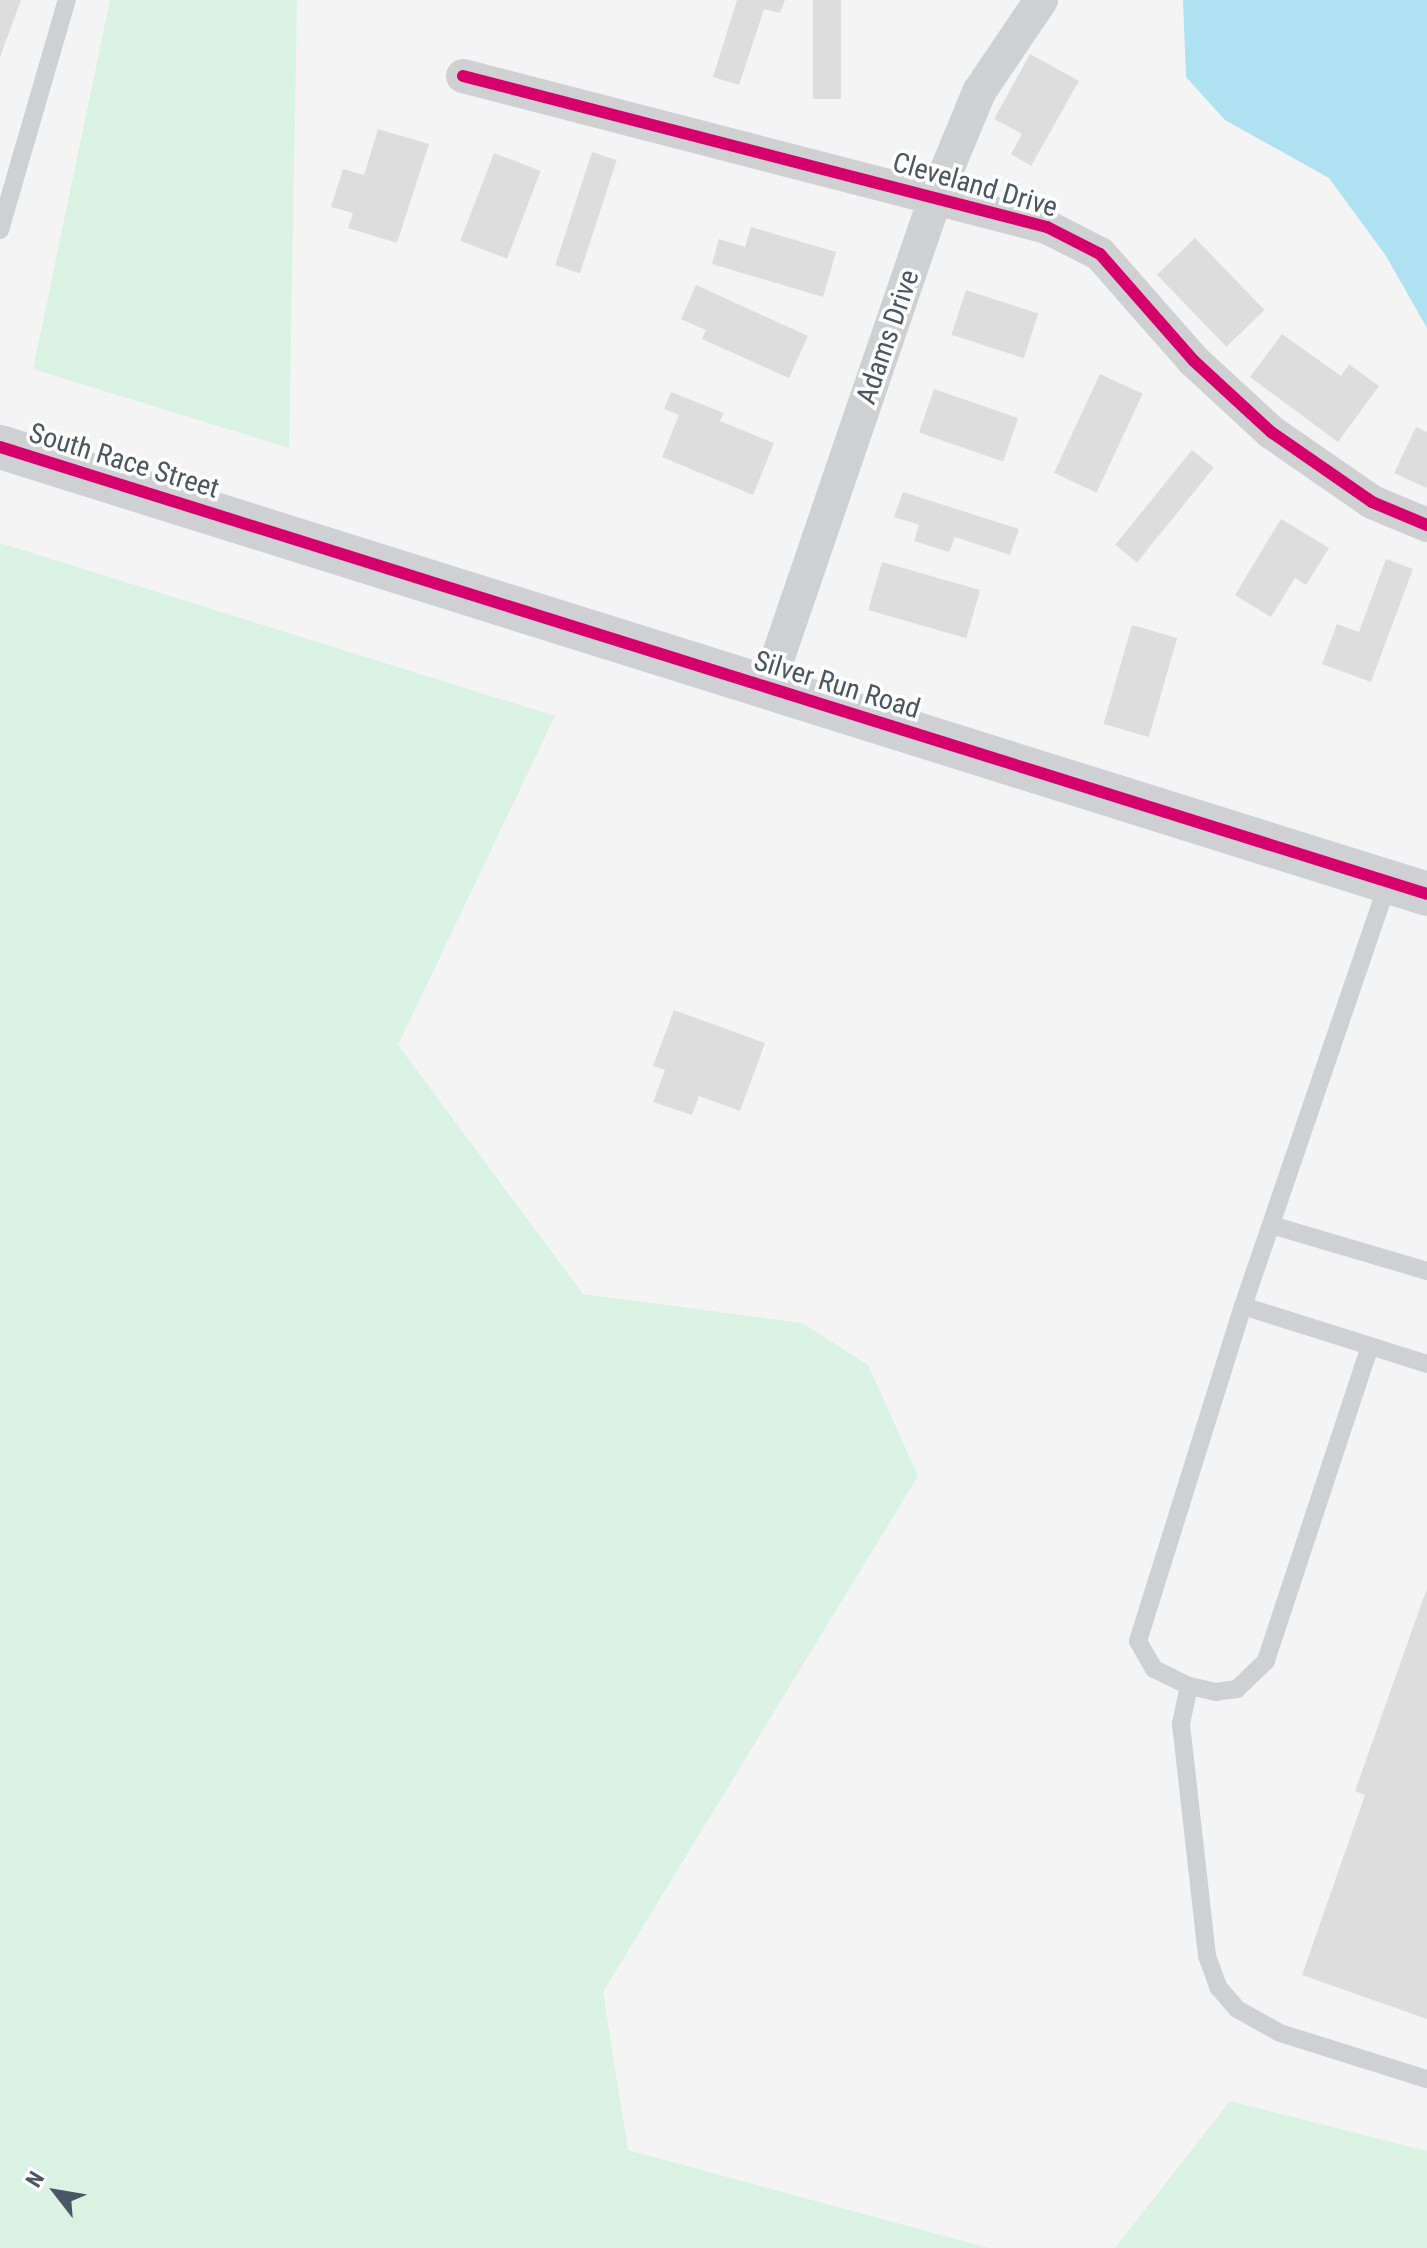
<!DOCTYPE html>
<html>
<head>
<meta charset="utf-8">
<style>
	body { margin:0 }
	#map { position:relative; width:1427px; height:2248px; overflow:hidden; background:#f4f4f4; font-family:"Roboto Condensed",sans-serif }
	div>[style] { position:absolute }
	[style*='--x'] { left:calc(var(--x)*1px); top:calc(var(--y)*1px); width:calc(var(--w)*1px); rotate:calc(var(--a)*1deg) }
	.green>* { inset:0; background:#d9f2e3 }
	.water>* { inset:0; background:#aee2f0 }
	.building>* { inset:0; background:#ddddde; transform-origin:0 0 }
	.lane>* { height:18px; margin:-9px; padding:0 9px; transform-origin:9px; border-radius:9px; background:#ced0d2 }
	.street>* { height:34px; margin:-17px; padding:0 17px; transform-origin:17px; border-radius:17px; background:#ced0d2 }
	.secondary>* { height:44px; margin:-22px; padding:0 22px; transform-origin:22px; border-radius:22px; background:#ced0d4 }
	.cycleway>* { height:12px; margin:-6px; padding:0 6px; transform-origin:6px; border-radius:6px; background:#d6006c }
	span { translate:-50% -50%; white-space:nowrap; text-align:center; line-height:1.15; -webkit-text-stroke:7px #fff; paint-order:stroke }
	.street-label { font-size:28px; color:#4a5661 }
	.north { position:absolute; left:16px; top:2152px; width:80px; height:80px; -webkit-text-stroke:6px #fff; paint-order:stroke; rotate:301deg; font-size:22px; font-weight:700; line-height:32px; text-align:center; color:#4a5661 }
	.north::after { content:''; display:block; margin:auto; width:28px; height:36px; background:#4a5661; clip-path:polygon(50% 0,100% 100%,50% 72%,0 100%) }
</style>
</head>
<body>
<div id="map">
	<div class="green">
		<div style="clip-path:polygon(110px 0,297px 0,289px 448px,33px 369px)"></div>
		<div style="clip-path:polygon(0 543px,555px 716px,398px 1045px,583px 1294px,802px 1323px,868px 1365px,918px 1476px,603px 1992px,628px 2150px,989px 2248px,0 2248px)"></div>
		<div style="clip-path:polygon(1230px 2101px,1427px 2151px,1427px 2248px,1115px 2248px)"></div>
	</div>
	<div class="water">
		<div style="clip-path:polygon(1183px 0,1427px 0,1427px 328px,1386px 256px,1329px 178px,1225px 120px,1186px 77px)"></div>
	</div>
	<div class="building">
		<div style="clip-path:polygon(0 0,21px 0,0 57px)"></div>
		<div style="clip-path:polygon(737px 0,785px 0,780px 13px,764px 9px,739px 85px,713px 77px)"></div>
		<div style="left:813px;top:0;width:28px;height:99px"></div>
		<div style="clip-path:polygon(1030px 54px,1079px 81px,1031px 166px,1011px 154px,1022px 134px,994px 119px)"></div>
		<div style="clip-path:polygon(378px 129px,429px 144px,397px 243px,348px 228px,353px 213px,331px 207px,343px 169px,364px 175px)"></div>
		<div style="left:592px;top:152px;width:26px;height:119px;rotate:18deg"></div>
		<div style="left:494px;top:153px;width:50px;height:94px;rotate:21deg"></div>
		<div style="clip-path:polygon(751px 227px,836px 252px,823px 297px,712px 264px,719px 239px,745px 247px)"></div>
		<div style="left:1195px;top:238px;width:100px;height:53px;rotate:46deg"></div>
		<div style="clip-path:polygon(696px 285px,808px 336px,789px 378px,702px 339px,706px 330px,681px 319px)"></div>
		<div style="left:966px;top:290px;width:76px;height:47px;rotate:18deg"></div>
		<div style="clip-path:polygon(1282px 334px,1341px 376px,1349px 364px,1379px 386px,1338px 442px,1250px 377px)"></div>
		<div style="left:1100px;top:374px;width:47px;height:109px;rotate:25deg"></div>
		<div style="left:934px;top:389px;width:89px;height:46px;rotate:19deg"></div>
		<div style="clip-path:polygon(671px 392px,724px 413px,720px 421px,774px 443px,753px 495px,662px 457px,679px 415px,664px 409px)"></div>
		<div style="clip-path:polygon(1416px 427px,1427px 432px,1427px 488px,1394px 473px)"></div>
		<div style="left:1192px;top:450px;width:28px;height:122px;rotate:39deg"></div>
		<div style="clip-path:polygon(903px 492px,1019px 529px,1010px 555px,955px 537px,949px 552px,914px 541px,919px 525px,894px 517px)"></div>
		<div style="clip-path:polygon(1281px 519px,1329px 548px,1306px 585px,1295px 578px,1271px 617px,1235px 595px)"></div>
		<div style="clip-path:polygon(1386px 559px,1413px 569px,1371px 682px,1322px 664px,1337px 624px,1359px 632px)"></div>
		<div style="left:882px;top:562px;width:102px;height:50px;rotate:16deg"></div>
		<div style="left:1132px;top:625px;width:47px;height:103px;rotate:16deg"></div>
		<div style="clip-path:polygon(674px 1010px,765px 1043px,740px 1111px,699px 1096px,692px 1115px,653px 1102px,665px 1070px,653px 1066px)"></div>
		<div style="clip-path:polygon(1427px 1588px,1427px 2019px,1302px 1975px,1365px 1795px,1355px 1791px)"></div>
	</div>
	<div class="lane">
		<div style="--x:0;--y:230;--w:240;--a:-73.8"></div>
		<div style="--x:1271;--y:1225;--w:163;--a:16.4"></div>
		<div style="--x:1243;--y:1306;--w:193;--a:17.5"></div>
		<div style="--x:1370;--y:1346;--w:332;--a:108.3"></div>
		<div style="--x:1266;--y:1661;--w:40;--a:136"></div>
		<div style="--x:1237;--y:1689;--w:21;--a:172"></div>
		<div style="--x:1216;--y:1692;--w:28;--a:-167"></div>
		<div style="--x:1189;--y:1686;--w:39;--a:-154"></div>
		<div style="--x:1154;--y:1669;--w:32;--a:-120"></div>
		<div style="--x:1138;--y:1641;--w:351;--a:-72.6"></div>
		<div style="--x:1243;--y:1306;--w:448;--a:-71.1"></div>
		<div style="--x:1189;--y:1686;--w:39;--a:102"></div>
		<div style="--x:1181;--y:1724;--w:233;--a:83.6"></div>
		<div style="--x:1207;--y:1956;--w:33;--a:70"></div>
		<div style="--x:1218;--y:1987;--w:29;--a:49"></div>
		<div style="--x:1237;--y:2009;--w:49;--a:29.2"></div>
		<div style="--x:1280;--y:2033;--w:154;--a:17.4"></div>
	</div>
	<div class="street">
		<div style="--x:463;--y:76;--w:603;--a:14.5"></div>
		<div style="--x:1047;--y:227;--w:59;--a:27"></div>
		<div style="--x:1100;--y:254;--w:142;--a:48.7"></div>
		<div style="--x:1194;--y:361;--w:105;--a:42.7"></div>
		<div style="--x:1271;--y:432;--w:123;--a:34.7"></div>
		<div style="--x:1372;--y:502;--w:60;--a:22.7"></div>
		<div style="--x:767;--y:689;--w:521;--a:-71.08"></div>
		<div style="--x:936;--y:196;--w:113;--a:-67.5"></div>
		<div style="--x:979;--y:92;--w:111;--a:-56"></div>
	</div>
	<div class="secondary">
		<div style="--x:0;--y:447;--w:1495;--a:17.39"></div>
	</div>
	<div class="cycleway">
		<div style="--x:463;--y:76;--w:603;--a:14.5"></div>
		<div style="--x:1047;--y:227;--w:59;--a:27"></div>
		<div style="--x:1100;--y:254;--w:142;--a:48.7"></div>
		<div style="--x:1194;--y:361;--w:105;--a:42.7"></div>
		<div style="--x:1271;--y:432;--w:123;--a:34.7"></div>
		<div style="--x:1372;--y:502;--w:60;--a:22.7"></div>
		<div style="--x:0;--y:447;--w:1495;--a:17.39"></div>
	</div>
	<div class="street-label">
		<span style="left:975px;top:185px;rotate:16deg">Cleveland Drive</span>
		<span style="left:888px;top:337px;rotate:-71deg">Adams Drive</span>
		<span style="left:124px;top:461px;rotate:17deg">South Race Street</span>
		<span style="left:837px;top:685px;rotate:17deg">Silver Run Road</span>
	</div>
	<div class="north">N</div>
</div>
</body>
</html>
